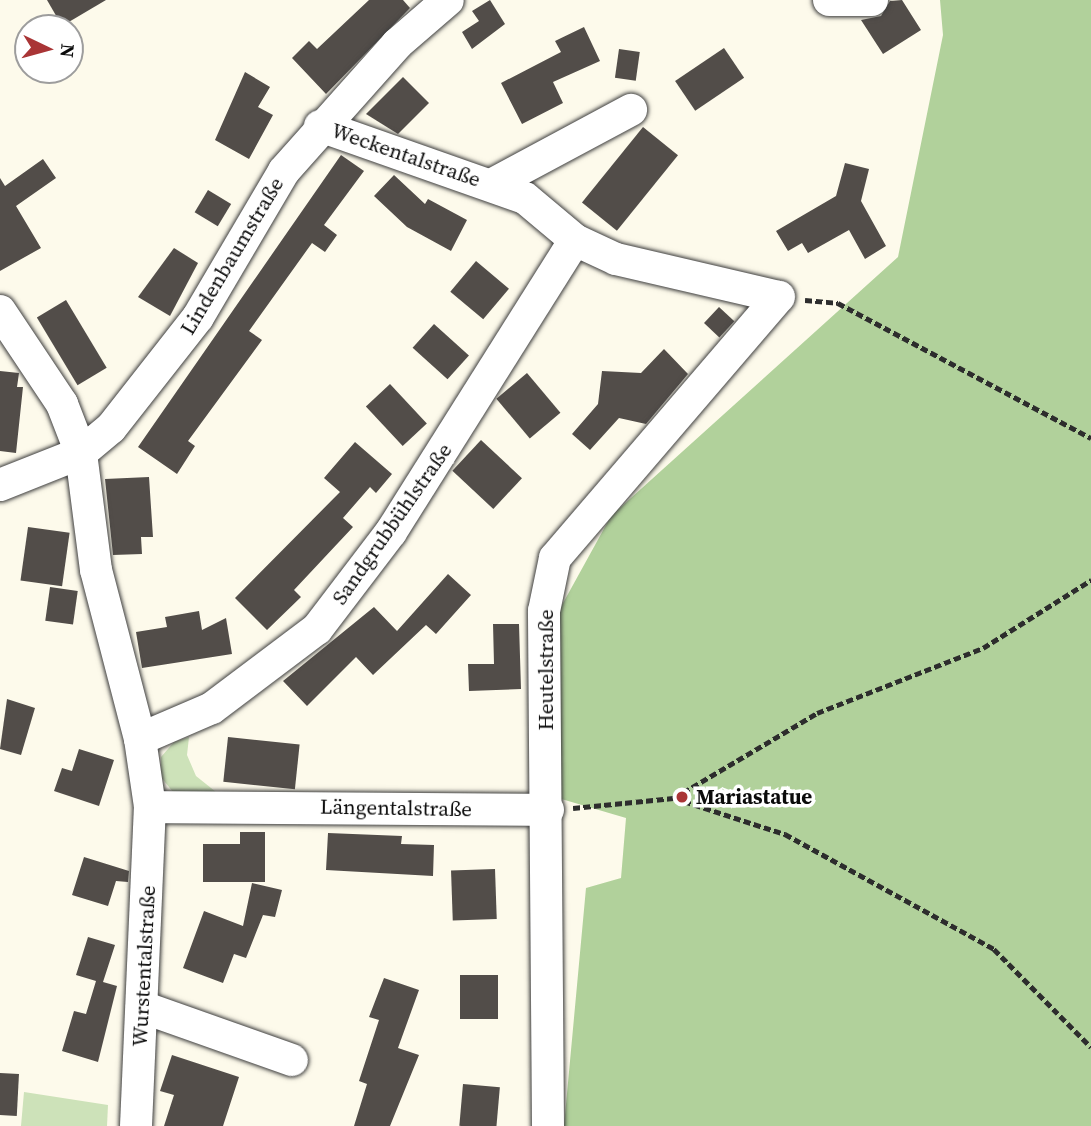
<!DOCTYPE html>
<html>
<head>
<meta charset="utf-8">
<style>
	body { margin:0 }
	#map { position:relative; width:1091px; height:1126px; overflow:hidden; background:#fdfaeb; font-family:"Source Serif 4",serif }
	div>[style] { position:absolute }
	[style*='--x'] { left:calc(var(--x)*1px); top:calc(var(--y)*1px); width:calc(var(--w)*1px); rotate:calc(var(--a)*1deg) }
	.green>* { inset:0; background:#cde2b9 }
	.forest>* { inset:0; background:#b1d19b }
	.building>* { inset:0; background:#524d49; transform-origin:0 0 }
	.path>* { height:4.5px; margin-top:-2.25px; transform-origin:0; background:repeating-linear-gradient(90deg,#2d2d2d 0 7px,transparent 0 10.5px) }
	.roads { filter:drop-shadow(0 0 2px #3e3e3e) drop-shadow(0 0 2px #3e3e3e) }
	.minor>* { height:32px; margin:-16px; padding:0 16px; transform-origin:16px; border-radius:16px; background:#fff }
	.dots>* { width:19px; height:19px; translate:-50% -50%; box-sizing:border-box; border:4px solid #fff; border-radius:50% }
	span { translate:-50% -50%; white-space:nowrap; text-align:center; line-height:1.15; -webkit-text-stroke:7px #fff; paint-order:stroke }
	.street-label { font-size:21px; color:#0b0b0b }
	.poi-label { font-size:21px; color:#0b0b0b; font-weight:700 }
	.left { translate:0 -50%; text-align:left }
	.north { position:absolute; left:14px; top:14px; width:70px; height:70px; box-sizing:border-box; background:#fff; border:2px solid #9d9d9d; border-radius:50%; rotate:95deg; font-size:19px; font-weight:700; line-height:28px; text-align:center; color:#0b0b0b }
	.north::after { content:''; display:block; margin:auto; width:24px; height:32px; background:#a93536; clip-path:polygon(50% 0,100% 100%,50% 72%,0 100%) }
</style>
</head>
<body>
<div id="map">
	<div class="green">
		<div style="clip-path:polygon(189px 737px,187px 755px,196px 776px,221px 796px,173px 792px,161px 777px,161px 757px,174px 742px)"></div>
		<div style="clip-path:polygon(24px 1092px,108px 1105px,107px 1126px,21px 1126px)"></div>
	</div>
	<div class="forest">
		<div style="clip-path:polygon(940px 0,1091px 0,1091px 1126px,564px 1126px,586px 888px,621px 878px,626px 818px,558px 798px,557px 614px,611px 516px,898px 257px,943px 35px)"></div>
	</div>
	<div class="building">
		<div style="clip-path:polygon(47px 0,106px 0,62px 26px)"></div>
		<div style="clip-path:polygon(369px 0,403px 0,410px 8px,326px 94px,292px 58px,309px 41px,317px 49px)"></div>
		<div style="clip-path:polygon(490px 0,505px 24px,472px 49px,462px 32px,479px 21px,472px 11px)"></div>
		<div style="clip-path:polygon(902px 0,921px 30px,883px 54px,861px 20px,881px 16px,890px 1px)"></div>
		<div style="clip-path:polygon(584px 27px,600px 61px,553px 82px,563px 103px,522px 124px,501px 83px,561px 52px,555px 41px)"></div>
		<div style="left:724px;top:48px;width:36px;height:59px;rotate:56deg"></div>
		<div style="left:619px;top:49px;width:21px;height:29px;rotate:8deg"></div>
		<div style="clip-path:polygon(245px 72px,270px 87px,258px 107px,273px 115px,249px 159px,215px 140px)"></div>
		<div style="clip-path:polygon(403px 77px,429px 103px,398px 134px,366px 114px)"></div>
		<div style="left:643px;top:127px;width:45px;height:97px;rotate:39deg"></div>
		<div style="clip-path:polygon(341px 155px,364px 171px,324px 225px,337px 235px,325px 252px,312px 243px,249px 331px,262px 340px,188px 441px,195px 446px,177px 474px,138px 447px)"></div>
		<div style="clip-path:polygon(43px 159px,56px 178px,16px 206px,41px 248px,0 271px,0 178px,5px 186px)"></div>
		<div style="clip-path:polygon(845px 163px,869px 169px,861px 201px,886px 246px,865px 259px,849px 230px,808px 253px,802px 243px,788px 251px,776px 231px,836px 196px)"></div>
		<div style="clip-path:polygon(394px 175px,425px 204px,428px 199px,467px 220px,451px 251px,407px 227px,374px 196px)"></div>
		<div style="left:208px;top:190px;width:27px;height:26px;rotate:31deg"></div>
		<div style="clip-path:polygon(174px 248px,198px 263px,170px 316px,138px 297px)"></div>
		<div style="left:476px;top:261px;width:43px;height:40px;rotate:40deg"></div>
		<div style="left:66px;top:300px;width:79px;height:34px;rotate:59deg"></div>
		<div style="left:719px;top:307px;width:21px;height:22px;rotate:43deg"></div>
		<div style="left:434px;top:324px;width:47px;height:32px;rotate:42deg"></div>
		<div style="clip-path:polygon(664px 349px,688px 374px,646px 424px,619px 418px,590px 450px,572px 434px,598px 404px,602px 371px,641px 373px)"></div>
		<div style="clip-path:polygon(0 371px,19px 373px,17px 387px,23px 387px,16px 453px,0 451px)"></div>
		<div style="left:527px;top:373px;width:52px;height:40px;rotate:50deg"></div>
		<div style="left:390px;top:384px;width:54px;height:33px;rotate:47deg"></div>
		<div style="left:481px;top:440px;width:56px;height:42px;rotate:43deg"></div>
		<div style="clip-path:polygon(355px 442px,392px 474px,376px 493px,370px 487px,343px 518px,353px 527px,294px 590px,301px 597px,267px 630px,235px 598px,340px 492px,324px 478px)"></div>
		<div style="clip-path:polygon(149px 477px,153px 537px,141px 537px,142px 554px,113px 555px,105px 479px)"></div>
		<div style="left:28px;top:527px;width:42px;height:54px;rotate:8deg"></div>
		<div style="clip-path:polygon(448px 574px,471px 595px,436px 634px,426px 625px,373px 675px,356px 657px,307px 706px,283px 681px,374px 607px,397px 631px)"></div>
		<div style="left:50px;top:587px;width:28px;height:34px;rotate:8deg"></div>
		<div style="clip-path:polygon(199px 611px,202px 630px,226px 618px,232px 654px,142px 668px,136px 632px,167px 627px,165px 617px)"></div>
		<div style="clip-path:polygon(493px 624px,519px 624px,521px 689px,469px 691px,468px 664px,494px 664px)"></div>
		<div style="clip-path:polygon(7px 699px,35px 708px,21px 755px,0 749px)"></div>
		<div style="left:228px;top:737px;width:72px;height:45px;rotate:6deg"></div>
		<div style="clip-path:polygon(79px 749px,114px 760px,99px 806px,54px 791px,62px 768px,72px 771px)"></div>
		<div style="clip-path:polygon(240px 832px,265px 832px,265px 882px,203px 882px,203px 844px,240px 844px)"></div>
		<div style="clip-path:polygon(328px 833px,402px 836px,401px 844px,434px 845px,433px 876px,326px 870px)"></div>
		<div style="clip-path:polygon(84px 857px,129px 871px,128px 882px,116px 881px,108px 906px,72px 895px)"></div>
		<div style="left:495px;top:869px;width:50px;height:44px;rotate:88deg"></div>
		<div style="clip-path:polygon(252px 883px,282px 890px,275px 917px,263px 915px,246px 958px,234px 954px,223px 983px,183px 968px,204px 911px,243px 926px)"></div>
		<div style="clip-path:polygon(88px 937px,115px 945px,103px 982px,117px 986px,98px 1062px,62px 1051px,74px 1011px,86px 1014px,96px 981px,76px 975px)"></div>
		<div style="left:460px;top:975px;width:38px;height:44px"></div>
		<div style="clip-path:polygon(384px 978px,419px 990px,398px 1048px,419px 1055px,390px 1126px,354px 1126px,367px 1084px,359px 1081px,379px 1020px,369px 1017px)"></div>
		<div style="clip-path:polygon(172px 1055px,239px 1077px,223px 1126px,164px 1126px,174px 1095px,160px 1091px)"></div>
		<div style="left:0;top:1073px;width:19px;height:42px;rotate:3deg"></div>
		<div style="left:463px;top:1084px;width:37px;height:42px;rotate:5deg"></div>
	</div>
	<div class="path">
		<div style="--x:805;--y:300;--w:33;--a:5"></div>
		<div style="--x:838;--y:303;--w:287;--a:28.1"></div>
		<div style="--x:674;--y:798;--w:166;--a:-30.7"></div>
		<div style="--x:817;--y:713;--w:178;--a:-21.4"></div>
		<div style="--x:983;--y:648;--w:128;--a:-32.2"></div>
		<div style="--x:573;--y:808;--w:101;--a:-5.7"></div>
		<div style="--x:674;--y:798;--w:117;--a:18"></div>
		<div style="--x:785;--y:834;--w:239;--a:28.8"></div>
		<div style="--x:994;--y:949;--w:138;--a:45.3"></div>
	</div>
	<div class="roads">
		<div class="minor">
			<div style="--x:829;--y:0;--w:43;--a:0"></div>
			<div style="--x:320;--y:126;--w:217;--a:19.4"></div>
			<div style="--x:525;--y:198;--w:65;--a:40"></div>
			<div style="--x:575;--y:240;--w:45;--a:24.9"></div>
			<div style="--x:616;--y:259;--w:167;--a:13.1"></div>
			<div style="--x:491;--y:185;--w:159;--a:-28.2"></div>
			<div style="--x:0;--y:311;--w:112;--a:56.3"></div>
			<div style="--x:62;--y:404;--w:53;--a:68.8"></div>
			<div style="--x:81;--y:453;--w:118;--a:82.7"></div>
			<div style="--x:96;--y:570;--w:175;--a:75.4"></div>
			<div style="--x:140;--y:739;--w:69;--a:81.6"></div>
			<div style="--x:150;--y:807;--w:398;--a:0.4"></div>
			<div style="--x:0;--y:485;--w:87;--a:-21.6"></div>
			<div style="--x:81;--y:453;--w:39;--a:-40"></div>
			<div style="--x:111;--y:428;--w:141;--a:-51.9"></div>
			<div style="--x:198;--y:317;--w:169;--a:-59.5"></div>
			<div style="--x:284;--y:171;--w:170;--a:-48.3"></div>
			<div style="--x:397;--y:44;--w:67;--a:-40.8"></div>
			<div style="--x:140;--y:739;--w:78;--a:-23.3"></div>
			<div style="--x:212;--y:708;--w:131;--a:-37"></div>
			<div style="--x:317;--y:629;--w:122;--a:-52.7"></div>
			<div style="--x:391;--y:532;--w:345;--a:-57.8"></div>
			<div style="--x:142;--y:1007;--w:159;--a:19.5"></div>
			<div style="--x:136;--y:1126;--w:319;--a:-87.5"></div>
			<div style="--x:548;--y:1126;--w:515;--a:-90.45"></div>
			<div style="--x:544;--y:611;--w:54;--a:-78.3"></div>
			<div style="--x:555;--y:558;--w:344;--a:-49.4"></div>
		</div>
	</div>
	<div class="dots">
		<div style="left:682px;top:797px;background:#a93536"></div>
	</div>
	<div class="street-label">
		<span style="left:406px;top:155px;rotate:19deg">Weckentalstraße</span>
		<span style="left:232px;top:256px;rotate:-59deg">Lindenbaumstraße</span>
		<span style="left:392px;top:524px;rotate:-55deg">Sandgrubbühlstraße</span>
		<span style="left:546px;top:670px;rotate:-90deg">Heutelstraße</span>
		<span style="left:396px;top:808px;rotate:1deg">Längentalstraße</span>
		<span style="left:144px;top:966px;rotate:-87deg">Wurstentalstraße</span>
	</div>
	<div class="poi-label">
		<span class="left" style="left:696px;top:797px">Mariastatue</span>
	</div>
	<div class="north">N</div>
</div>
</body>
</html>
